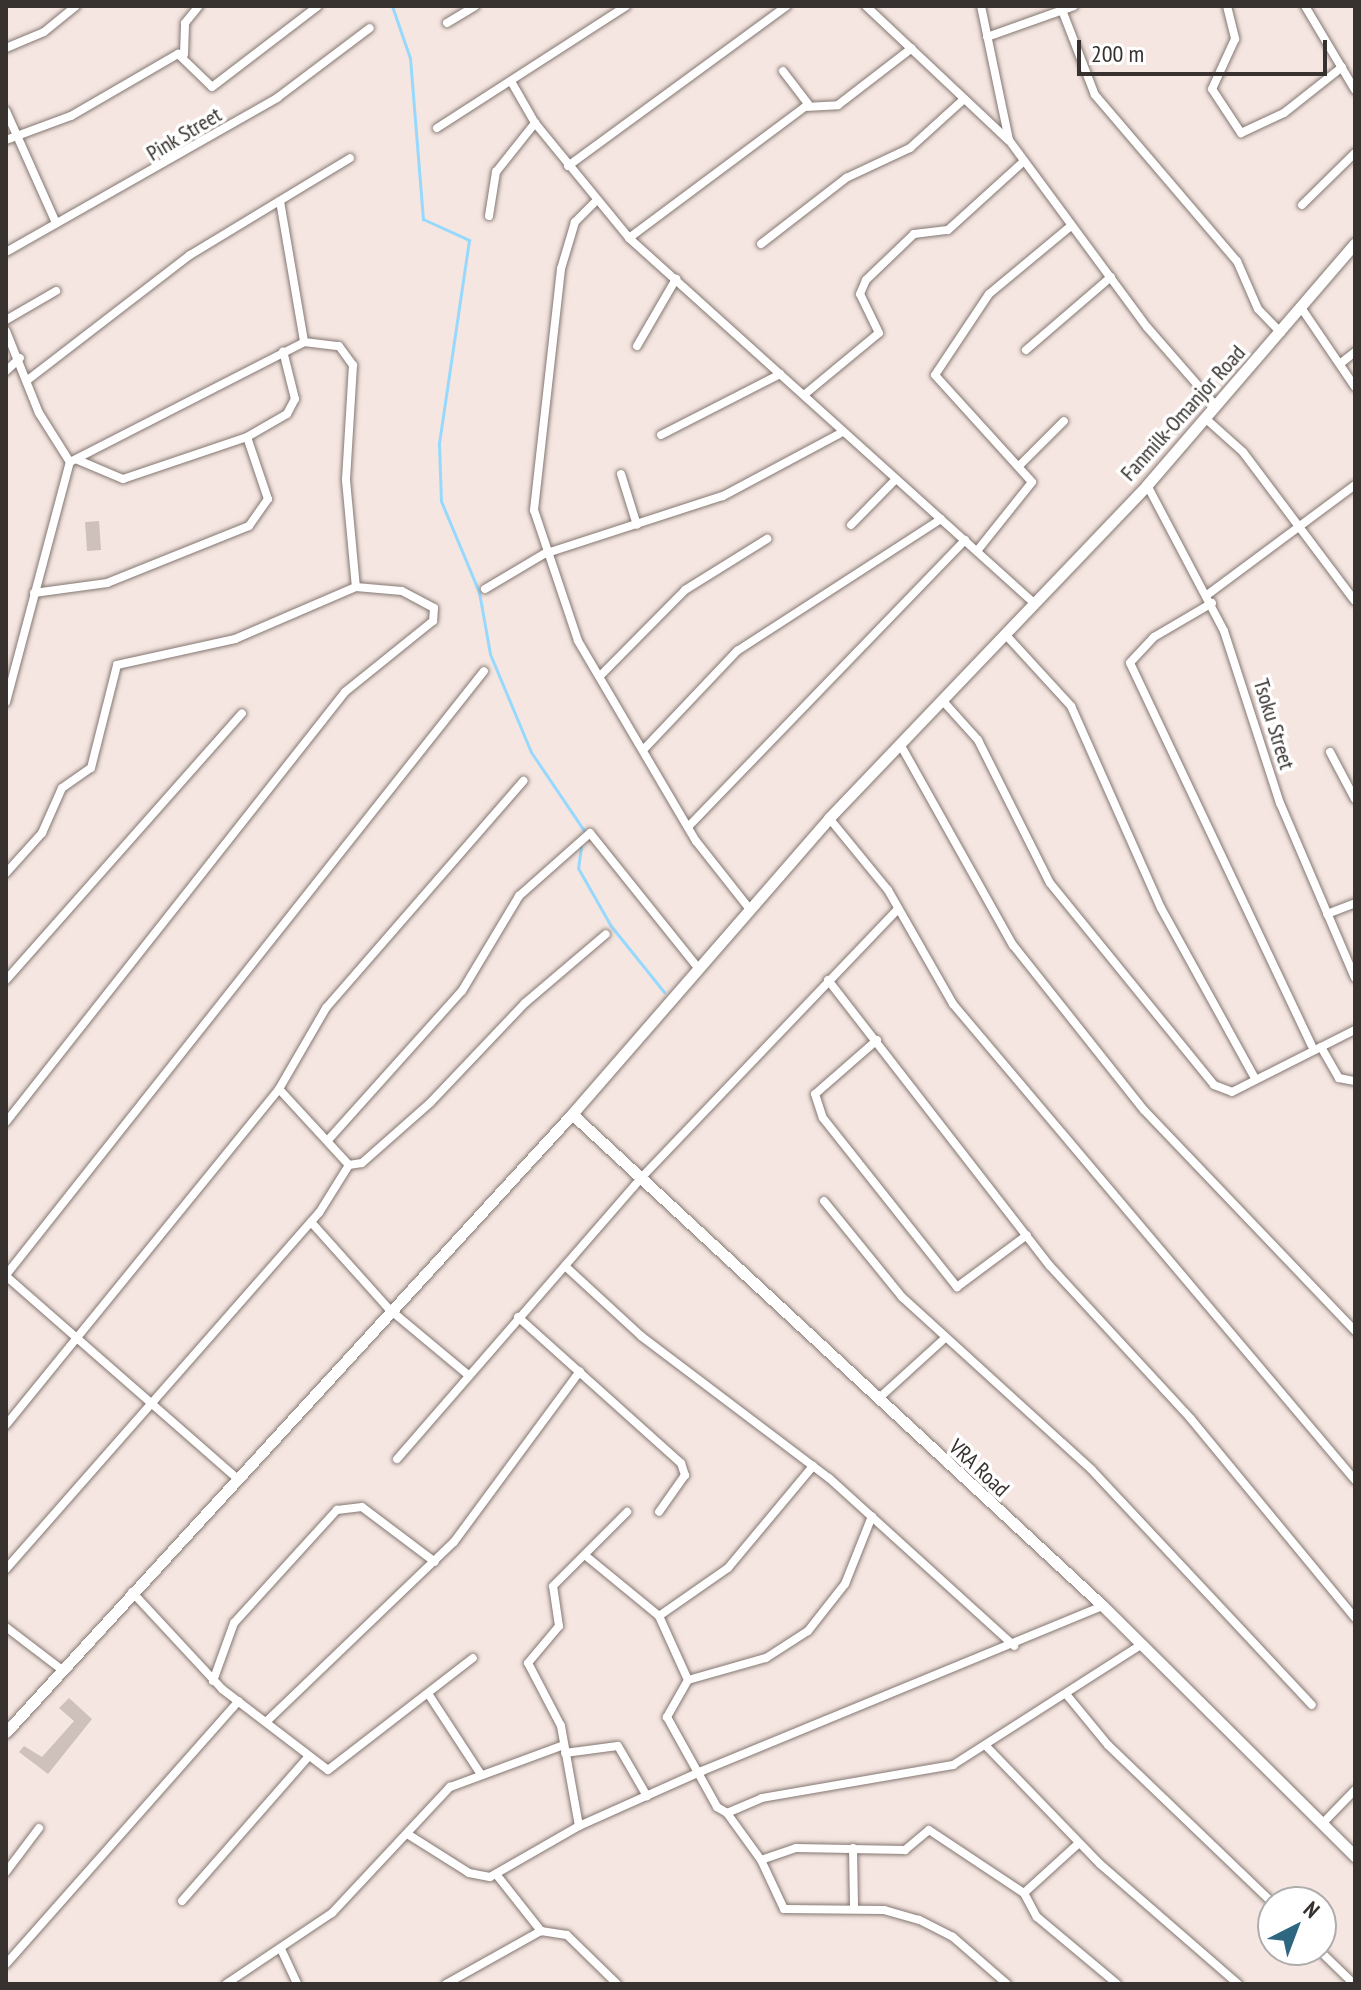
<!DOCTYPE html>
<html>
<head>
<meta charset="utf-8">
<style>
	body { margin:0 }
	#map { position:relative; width:1361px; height:1990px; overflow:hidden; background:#f5e6e1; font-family:"PT Sans Narrow",sans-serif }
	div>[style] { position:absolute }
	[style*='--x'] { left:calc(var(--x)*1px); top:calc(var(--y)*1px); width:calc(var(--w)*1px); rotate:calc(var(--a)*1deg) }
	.stream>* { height:3px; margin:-1.5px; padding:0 1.5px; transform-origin:1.5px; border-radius:1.5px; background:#97d9fd }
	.building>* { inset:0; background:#cec0bb; transform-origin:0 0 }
	.roads { filter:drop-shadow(0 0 2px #847772) drop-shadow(0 0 2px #847772) }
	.minor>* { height:8px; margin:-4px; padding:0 4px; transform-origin:4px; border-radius:4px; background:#fff }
	.tertiary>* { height:11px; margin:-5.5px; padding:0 5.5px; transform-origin:5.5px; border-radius:5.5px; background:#fff }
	span { translate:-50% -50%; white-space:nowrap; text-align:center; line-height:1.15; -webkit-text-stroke:7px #fff; paint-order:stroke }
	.street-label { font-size:22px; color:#37312f }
	.frame { position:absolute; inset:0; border:8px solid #37312f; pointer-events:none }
	.north { position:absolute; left:1257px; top:1886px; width:80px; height:80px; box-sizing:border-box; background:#fff; border:2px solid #afadac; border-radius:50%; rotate:42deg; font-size:22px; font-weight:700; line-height:32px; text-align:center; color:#37312f }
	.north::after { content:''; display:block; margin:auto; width:28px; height:36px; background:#2f6680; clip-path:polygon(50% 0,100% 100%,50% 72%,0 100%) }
	.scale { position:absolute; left:1077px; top:40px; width:250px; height:36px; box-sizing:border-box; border:4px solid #37312f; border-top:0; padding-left:10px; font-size:24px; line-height:28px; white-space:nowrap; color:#37312f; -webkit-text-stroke:6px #fff; paint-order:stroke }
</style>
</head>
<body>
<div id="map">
	<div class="stream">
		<div style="--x:392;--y:6;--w:55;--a:70.9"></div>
		<div style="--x:410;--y:58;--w:162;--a:85.4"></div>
		<div style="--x:423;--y:219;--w:51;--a:24.5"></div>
		<div style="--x:469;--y:240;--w:206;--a:98.4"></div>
		<div style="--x:439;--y:444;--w:57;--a:88"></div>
		<div style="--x:441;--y:501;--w:99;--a:67.3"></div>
		<div style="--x:479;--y:592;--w:63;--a:79.9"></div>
		<div style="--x:490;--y:654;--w:106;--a:67.3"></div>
		<div style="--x:531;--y:752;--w:97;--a:56"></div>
		<div style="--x:581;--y:847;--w:21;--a:98"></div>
		<div style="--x:578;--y:868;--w:67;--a:60.4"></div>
		<div style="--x:611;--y:926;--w:85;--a:51.2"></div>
	</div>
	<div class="building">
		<div style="left:99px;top:521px;width:29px;height:14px;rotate:86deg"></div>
		<div style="clip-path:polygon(69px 1698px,92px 1719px,48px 1774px,19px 1752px,24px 1746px,42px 1757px,74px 1721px,59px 1708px)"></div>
	</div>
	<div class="roads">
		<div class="minor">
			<div style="--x:866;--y:6;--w:195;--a:43.3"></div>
			<div style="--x:981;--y:6;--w:137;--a:78.2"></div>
			<div style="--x:1009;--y:140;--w:232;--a:53.6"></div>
			<div style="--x:1147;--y:327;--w:105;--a:48.9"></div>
			<div style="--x:1227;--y:6;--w:34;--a:76"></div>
			<div style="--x:1235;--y:39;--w:55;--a:114.7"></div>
			<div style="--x:1212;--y:89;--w:53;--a:56.6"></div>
			<div style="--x:1241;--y:133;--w:47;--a:-24.9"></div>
			<div style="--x:1284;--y:113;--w:74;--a:-38.4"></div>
			<div style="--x:1305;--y:6;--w:98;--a:59.2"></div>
			<div style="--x:1062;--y:10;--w:91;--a:68.8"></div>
			<div style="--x:1095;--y:95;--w:218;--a:49.5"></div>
			<div style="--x:1237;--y:261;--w:52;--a:66.4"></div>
			<div style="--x:1258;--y:309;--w:33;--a:46"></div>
			<div style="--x:447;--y:23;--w:33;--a:-31"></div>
			<div style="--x:987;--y:37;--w:92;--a:-19.6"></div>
			<div style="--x:6;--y:48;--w:41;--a:-22.8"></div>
			<div style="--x:44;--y:32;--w:41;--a:-39.1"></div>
			<div style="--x:184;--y:54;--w:31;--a:-88"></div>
			<div style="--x:185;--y:23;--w:22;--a:-51"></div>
			<div style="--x:783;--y:71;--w:43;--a:52.6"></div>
			<div style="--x:512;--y:83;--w:46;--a:60.1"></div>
			<div style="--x:535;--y:123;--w:149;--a:50.7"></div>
			<div style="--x:629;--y:238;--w:545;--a:42.03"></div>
			<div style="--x:6;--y:111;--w:123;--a:65.9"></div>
			<div style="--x:437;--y:128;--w:225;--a:-32.8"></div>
			<div style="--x:6;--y:140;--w:69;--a:-20.3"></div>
			<div style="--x:71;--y:116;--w:124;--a:-30.1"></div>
			<div style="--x:178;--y:54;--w:47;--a:44.1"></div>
			<div style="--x:212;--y:87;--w:133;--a:-37.4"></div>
			<div style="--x:568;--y:166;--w:271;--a:-36.2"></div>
			<div style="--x:280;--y:201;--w:143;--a:80.3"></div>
			<div style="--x:596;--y:201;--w:30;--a:135"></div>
			<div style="--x:575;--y:222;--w:49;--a:106.6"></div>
			<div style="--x:561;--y:269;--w:243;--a:96.4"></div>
			<div style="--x:534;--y:510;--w:138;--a:71.4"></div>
			<div style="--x:578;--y:641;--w:232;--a:59.5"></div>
			<div style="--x:696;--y:841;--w:85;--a:51.7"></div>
			<div style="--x:1302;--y:205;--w:74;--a:-44.5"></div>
			<div style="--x:489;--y:216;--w:45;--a:-81"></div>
			<div style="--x:496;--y:172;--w:63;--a:-51.5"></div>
			<div style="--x:629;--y:238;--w:219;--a:-36.7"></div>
			<div style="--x:805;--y:107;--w:33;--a:-3"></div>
			<div style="--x:838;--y:105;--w:93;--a:-37.6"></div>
			<div style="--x:761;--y:244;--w:108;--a:-37.8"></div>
			<div style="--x:846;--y:178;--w:71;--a:-25.1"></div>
			<div style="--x:910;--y:148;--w:73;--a:-42.2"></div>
			<div style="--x:6;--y:252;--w:312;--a:-29.6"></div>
			<div style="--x:277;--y:98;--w:116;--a:-37"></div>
			<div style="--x:1302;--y:309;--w:94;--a:55.8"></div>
			<div style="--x:6;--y:320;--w:58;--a:-30.1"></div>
			<div style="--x:6;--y:331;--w:88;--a:68.1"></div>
			<div style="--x:39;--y:413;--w:58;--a:57.7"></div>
			<div style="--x:637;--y:346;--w:78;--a:-59.8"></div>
			<div style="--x:1026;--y:350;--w:112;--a:-40.7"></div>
			<div style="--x:1341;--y:363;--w:18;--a:-38"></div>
			<div style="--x:6;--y:371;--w:19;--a:-43"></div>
			<div style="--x:29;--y:379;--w:203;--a:-37.6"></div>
			<div style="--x:190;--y:255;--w:187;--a:-31.2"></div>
			<div style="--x:804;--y:395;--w:97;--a:-39.6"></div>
			<div style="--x:879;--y:333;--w:43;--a:-116"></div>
			<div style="--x:860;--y:294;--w:15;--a:-67"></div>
			<div style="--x:866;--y:280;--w:66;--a:-43.8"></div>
			<div style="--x:914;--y:234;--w:34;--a:-7"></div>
			<div style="--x:948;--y:230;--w:101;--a:-42.2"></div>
			<div style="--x:1205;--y:418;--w:51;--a:41.8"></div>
			<div style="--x:1243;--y:452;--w:186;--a:53.1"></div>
			<div style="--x:661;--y:435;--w:134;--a:-27.1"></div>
			<div style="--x:78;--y:460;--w:49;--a:22.9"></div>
			<div style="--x:123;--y:479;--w:131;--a:-18.7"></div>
			<div style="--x:1020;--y:465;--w:62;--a:-45"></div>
			<div style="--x:621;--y:474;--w:53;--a:72.6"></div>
			<div style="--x:1147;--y:485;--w:165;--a:62.2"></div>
			<div style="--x:1224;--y:631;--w:181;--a:72"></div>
			<div style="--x:1280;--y:803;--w:190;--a:66.8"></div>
			<div style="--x:851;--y:525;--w:64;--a:-45.6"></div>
			<div style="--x:977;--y:551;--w:88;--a:-51.4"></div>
			<div style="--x:1032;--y:482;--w:144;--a:-132.2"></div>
			<div style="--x:935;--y:375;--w:97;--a:-56.3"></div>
			<div style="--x:989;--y:294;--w:107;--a:-39.7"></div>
			<div style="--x:485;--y:589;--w:69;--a:-30.7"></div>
			<div style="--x:544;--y:554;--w:188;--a:-18"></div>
			<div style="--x:723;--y:496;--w:136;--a:-28.1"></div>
			<div style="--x:34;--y:593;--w:74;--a:-7.8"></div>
			<div style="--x:107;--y:583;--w:153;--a:-21.9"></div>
			<div style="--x:249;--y:526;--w:33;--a:-55"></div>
			<div style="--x:268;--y:499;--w:65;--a:-108.7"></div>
			<div style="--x:247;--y:437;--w:46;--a:-29.9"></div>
			<div style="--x:287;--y:414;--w:17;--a:-62"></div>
			<div style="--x:295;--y:399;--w:49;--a:-104"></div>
			<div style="--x:1207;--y:595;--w:184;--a:-36.6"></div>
			<div style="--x:1212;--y:603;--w:67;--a:149.6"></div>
			<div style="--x:1154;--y:637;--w:35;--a:133"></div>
			<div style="--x:1130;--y:663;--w:424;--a:64.6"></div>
			<div style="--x:1005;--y:634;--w:98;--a:47.5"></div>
			<div style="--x:1071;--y:706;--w:221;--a:66"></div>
			<div style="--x:1161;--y:908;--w:194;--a:61.1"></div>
			<div style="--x:600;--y:676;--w:121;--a:-45.3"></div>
			<div style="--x:685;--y:590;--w:97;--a:-31.9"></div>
			<div style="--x:942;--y:700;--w:54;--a:48"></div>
			<div style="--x:978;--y:740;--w:160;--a:63.3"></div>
			<div style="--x:1050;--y:883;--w:260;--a:50.9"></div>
			<div style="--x:1214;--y:1085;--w:19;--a:21"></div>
			<div style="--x:1232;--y:1092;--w:138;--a:-26.8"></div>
			<div style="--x:6;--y:702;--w:248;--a:-75.1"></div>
			<div style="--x:70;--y:462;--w:263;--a:-27.1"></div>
			<div style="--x:304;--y:342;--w:35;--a:7"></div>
			<div style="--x:339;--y:346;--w:24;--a:54"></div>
			<div style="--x:353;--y:365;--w:115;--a:93.5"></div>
			<div style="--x:346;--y:480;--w:107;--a:84.7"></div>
			<div style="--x:900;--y:744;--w:231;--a:60.7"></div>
			<div style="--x:1013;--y:945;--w:211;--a:51.6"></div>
			<div style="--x:1144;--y:1110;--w:306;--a:46.3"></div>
			<div style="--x:645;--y:748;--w:134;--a:-46.5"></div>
			<div style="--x:737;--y:651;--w:243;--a:-32.9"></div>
			<div style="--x:1330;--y:752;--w:53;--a:62"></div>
			<div style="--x:829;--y:818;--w:93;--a:50.7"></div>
			<div style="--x:888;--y:890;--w:131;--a:60.3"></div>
			<div style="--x:953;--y:1004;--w:623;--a:49.82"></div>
			<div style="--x:688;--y:827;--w:399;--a:-46"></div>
			<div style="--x:6;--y:873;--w:54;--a:-48"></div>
			<div style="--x:42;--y:833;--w:49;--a:-66"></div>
			<div style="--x:62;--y:788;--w:35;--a:-35"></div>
			<div style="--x:91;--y:768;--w:106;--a:-75.8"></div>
			<div style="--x:117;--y:665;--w:121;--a:-12.4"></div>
			<div style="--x:235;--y:639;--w:132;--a:-23.3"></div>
			<div style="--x:356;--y:587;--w:46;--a:5"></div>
			<div style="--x:402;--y:591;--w:36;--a:28"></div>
			<div style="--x:434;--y:608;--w:13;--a:94"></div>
			<div style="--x:433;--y:621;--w:113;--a:141.1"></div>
			<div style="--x:345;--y:692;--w:548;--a:128.25"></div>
			<div style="--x:1327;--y:914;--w:30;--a:-21"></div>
			<div style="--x:6;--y:980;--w:356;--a:-48.5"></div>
			<div style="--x:828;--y:980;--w:362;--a:52.2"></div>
			<div style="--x:1050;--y:1266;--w:208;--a:47.3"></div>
			<div style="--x:1191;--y:1419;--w:258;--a:50.5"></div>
			<div style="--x:877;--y:1040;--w:82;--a:138.9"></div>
			<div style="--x:815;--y:1094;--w:25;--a:72"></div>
			<div style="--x:823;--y:1118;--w:216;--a:51.6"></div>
			<div style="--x:957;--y:1287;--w:87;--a:-36.6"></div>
			<div style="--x:1321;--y:1047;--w:36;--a:60"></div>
			<div style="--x:1339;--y:1078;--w:16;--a:11"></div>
			<div style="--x:279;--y:1089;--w:103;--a:47.4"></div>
			<div style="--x:329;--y:1139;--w:199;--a:-48.1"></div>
			<div style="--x:462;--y:991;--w:111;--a:-59"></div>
			<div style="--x:519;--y:896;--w:95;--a:-41.6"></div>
			<div style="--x:590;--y:833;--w:173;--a:51.3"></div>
			<div style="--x:824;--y:1201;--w:124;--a:50.9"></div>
			<div style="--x:902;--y:1297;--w:256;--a:42.3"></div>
			<div style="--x:1091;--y:1469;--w:323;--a:46.9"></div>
			<div style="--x:311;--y:1222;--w:117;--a:48.1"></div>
			<div style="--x:389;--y:1309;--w:102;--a:39.8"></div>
			<div style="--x:565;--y:1266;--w:103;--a:42.6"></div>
			<div style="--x:641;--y:1336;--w:236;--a:37.1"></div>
			<div style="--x:829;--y:1478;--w:250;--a:42.2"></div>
			<div style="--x:6;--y:1275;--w:770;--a:-51.64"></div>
			<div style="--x:6;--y:1276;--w:305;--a:41.2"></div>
			<div style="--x:518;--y:1317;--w:219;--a:41.9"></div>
			<div style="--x:681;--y:1463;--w:13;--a:72"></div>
			<div style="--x:685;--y:1475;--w:45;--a:125.1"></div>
			<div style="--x:878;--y:1399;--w:89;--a:-42.3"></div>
			<div style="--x:6;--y:1425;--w:433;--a:-50.9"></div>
			<div style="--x:279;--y:1089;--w:94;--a:-59.9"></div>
			<div style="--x:326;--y:1008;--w:301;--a:-49"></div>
			<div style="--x:397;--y:1459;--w:371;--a:-49"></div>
			<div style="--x:640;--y:1179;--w:371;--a:-46.3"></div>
			<div style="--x:586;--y:1556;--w:94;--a:39.4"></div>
			<div style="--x:659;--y:1616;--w:70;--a:65.6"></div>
			<div style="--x:688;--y:1680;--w:43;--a:119.6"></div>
			<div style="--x:667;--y:1717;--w:103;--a:60.9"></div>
			<div style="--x:717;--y:1807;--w:12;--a:31"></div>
			<div style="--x:727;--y:1813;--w:38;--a:-23"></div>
			<div style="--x:762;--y:1798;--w:194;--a:-9.8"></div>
			<div style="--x:953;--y:1765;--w:223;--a:-32.6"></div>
			<div style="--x:6;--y:1569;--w:474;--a:-48.7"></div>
			<div style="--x:319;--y:1213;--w:57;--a:-58"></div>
			<div style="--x:349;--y:1165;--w:13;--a:-9"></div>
			<div style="--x:362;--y:1163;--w:91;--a:-41.4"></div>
			<div style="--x:430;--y:1103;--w:138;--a:-46.5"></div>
			<div style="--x:525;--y:1003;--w:106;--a:-40.4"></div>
			<div style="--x:132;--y:1592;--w:132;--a:47.1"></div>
			<div style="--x:222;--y:1689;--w:133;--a:37.4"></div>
			<div style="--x:328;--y:1770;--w:183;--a:-37.7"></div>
			<div style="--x:659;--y:1616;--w:84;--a:-34.8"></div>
			<div style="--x:728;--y:1568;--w:133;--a:-50.2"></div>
			<div style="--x:6;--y:1627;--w:69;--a:37.4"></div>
			<div style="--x:688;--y:1680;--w:81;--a:-15.8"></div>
			<div style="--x:766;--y:1658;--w:50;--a:-32.7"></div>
			<div style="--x:808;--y:1631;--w:60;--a:-51.8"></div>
			<div style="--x:845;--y:1584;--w:73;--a:-68.3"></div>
			<div style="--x:213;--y:1681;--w:62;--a:-70.1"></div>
			<div style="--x:234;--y:1623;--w:153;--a:-47.7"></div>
			<div style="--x:337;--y:1510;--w:25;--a:-7"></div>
			<div style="--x:362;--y:1507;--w:91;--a:37"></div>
			<div style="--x:1066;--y:1694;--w:66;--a:50.5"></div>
			<div style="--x:1108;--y:1745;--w:228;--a:43.8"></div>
			<div style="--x:429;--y:1695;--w:93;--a:56.8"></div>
			<div style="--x:266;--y:1722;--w:260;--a:-43.8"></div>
			<div style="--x:454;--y:1542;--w:212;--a:-53.6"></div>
			<div style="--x:987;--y:1747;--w:163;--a:46"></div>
			<div style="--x:1100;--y:1864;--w:183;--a:41"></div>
			<div style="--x:565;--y:1753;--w:53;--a:-7.5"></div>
			<div style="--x:618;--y:1746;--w:58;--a:59.9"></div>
			<div style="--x:727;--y:1813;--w:58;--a:54.1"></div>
			<div style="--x:1322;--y:1824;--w:47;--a:-45.9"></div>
			<div style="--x:579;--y:1826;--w:102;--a:-100.2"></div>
			<div style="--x:561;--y:1726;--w:71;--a:-117.6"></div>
			<div style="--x:528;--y:1663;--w:48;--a:-50"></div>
			<div style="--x:559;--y:1626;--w:40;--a:-98.5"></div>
			<div style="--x:553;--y:1586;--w:105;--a:-45"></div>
			<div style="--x:409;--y:1835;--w:71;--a:32.3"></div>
			<div style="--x:469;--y:1873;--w:21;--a:11"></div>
			<div style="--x:490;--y:1877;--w:103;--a:-29.8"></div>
			<div style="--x:579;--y:1826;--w:135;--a:-24.1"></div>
			<div style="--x:702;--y:1771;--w:434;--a:-22.4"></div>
			<div style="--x:853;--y:1848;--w:60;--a:89"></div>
			<div style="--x:6;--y:1872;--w:55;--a:-53.1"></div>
			<div style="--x:496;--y:1874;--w:73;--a:51.7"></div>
			<div style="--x:541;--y:1931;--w:26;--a:9"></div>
			<div style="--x:567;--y:1935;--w:70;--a:44.4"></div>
			<div style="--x:1024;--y:1893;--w:74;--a:-42.3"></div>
			<div style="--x:182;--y:1901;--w:190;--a:-48.8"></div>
			<div style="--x:281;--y:1949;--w:38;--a:65"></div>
			<div style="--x:1319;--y:1950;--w:49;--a:44.2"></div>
			<div style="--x:6;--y:1964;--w:351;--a:-48.5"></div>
			<div style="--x:226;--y:1984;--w:128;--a:-33.8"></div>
			<div style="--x:332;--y:1913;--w:173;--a:-46.9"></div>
			<div style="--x:450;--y:1787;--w:121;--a:-20.2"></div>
			<div style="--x:446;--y:1984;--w:109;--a:-29.2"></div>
			<div style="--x:1007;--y:1984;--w:72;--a:-139"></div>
			<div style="--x:953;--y:1937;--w:38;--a:-153"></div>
			<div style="--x:919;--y:1920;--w:36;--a:-164"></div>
			<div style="--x:884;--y:1910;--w:100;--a:-179.4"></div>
			<div style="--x:784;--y:1909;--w:54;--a:-115.1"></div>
			<div style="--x:761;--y:1860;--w:37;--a:-19"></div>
			<div style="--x:796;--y:1848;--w:109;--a:1.1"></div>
			<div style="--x:905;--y:1850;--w:31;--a:-40"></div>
			<div style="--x:929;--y:1830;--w:114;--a:33.6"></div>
			<div style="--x:1024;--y:1893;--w:27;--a:62"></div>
			<div style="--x:1037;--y:1917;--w:104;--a:39.9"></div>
		</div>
		<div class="tertiary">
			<div style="--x:572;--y:1114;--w:724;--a:42.82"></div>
			<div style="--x:1103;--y:1606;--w:355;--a:44.8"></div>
			<div style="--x:6;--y:1732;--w:838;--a:-47.51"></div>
			<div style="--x:572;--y:1114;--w:392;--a:-49"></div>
			<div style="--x:829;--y:818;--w:460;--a:-46.3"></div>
			<div style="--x:1147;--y:485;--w:319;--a:-49.3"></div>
		</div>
	</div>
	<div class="street-label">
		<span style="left:184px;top:134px;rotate:-31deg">Pink Street</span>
		<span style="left:1183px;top:413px;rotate:-48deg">Fanmilk-Omanjor Road</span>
		<span style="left:1274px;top:724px;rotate:73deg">Tsoku Street</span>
		<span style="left:979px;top:1468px;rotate:43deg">VRA Road</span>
	</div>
	<div class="frame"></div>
	<div class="north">N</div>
	<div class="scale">200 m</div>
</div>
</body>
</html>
